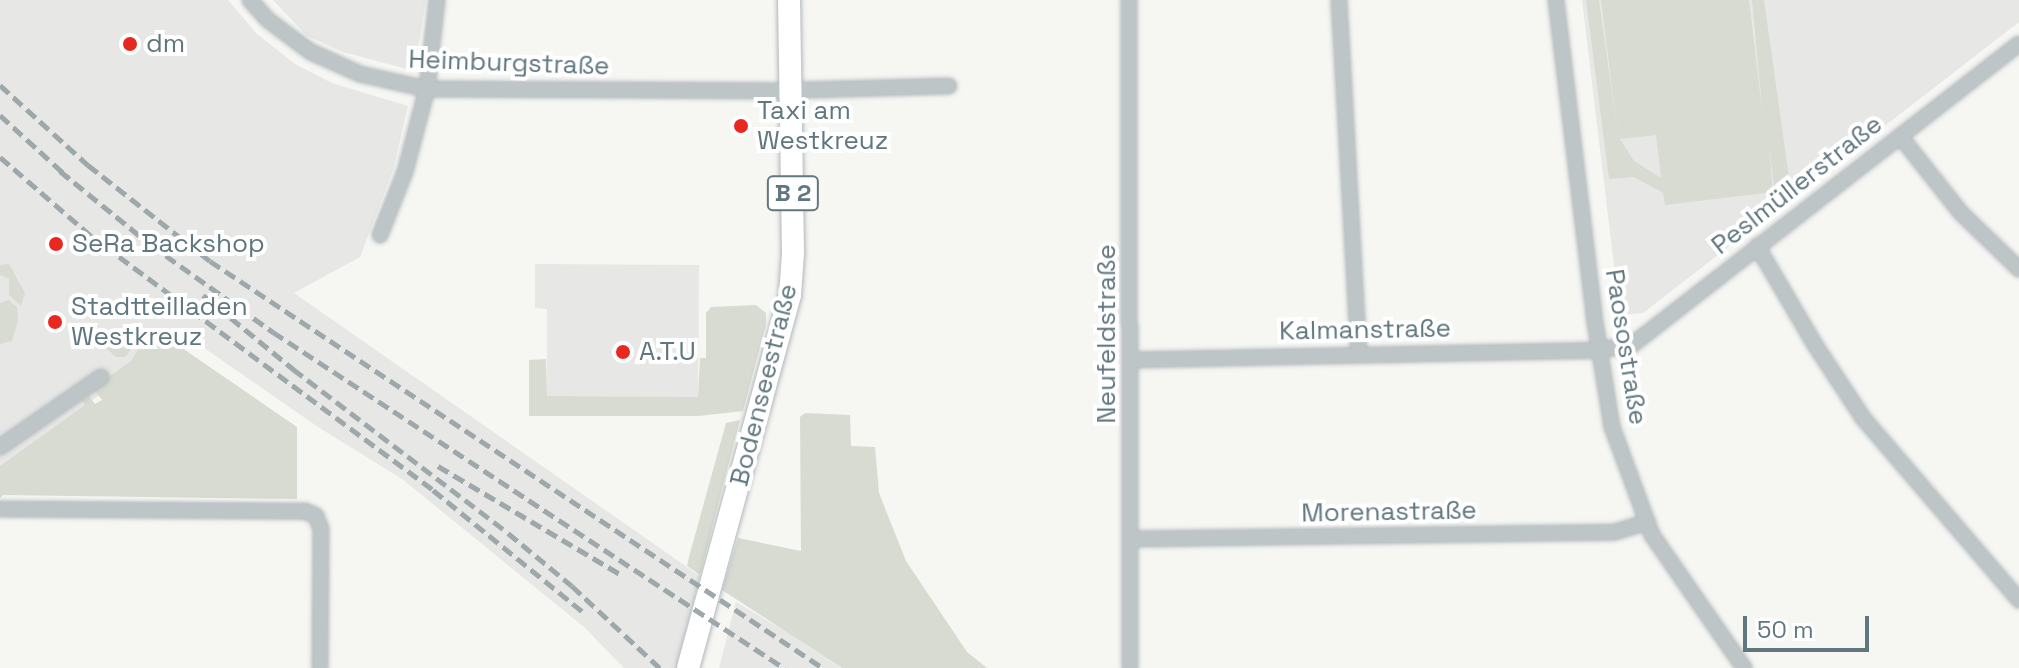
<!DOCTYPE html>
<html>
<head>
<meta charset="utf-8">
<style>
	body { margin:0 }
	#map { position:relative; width:2019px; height:668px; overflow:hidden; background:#f6f6f3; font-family:"Space Grotesk",sans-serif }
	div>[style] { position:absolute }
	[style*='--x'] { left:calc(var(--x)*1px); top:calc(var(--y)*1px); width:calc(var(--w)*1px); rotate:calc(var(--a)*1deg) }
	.built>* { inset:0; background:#e7e7e6 }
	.green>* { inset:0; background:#d7dbd1 }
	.roads { filter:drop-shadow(0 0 2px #b2b8bb) drop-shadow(0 0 2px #b2b8bb) }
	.street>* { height:14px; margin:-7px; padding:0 7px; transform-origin:7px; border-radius:7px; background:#bec5c7 }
	.primary>* { height:22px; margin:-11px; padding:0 11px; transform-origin:11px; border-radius:11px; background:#fff }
	.rail>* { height:5px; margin-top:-2.5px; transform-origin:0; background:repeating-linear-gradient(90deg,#9da8ab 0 12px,transparent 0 18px) }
	.dots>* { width:22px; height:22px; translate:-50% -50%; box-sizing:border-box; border:4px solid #fff; border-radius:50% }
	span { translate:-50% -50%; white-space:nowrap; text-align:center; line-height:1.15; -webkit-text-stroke:8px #fff; paint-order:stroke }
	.shield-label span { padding:2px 6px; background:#fff; border:2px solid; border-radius:6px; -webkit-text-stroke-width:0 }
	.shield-label { font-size:24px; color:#60777f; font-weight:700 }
	.poi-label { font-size:26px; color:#60777f }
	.left { translate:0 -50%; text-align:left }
	.street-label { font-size:26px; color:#60777f }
	.scale { position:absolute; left:1743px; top:616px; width:126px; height:36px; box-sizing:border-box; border:4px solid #60777f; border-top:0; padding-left:10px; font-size:24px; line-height:28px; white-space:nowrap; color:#60777f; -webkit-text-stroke:6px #fff; paint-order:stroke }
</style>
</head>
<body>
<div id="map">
	<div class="built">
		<div style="clip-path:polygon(0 0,228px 0,256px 33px,295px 64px,332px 83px,408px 106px,393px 170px,360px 257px,294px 293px,700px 576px,676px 668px,624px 668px,584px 627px,402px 479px,318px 427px,184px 334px,0 467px)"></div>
		<div style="clip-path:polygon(273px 0,426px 0,416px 61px,407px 69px,343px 52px,307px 36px)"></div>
		<div style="clip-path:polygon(1582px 0,2019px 0,2019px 22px,1643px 313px,1620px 315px)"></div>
		<div style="clip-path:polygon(535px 264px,699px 265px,698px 397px,547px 396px,547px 309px,535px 308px)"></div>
		<div style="clip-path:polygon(736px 602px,790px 634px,841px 668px,719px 668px)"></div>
	</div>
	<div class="green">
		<div style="clip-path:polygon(evenodd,1586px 0,1599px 0,1618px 136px,1601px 0,1749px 0,1763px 118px,1752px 0,1764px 0,1791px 192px,1775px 194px,1769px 145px,1773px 192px,1665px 205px,1663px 193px,1634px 177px,1609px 179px,1586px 0,1656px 135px,1661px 177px,1661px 178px,1634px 161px,1620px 139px,1656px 135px)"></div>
		<div style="clip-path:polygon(9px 264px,25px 293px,21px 306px,9px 295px,9px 279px,0 275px,0 265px)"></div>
		<div style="clip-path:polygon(8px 300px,17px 307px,18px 321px,12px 341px,0 344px,0 303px)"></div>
		<div style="clip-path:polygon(756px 305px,766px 313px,766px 325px,743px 411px,699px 416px,529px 416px,529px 360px,546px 359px,547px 396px,698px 397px,700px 358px,706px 358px,706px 313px,711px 307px)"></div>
		<div style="clip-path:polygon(131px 331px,136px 333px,130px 351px,125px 357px,116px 357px,107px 349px)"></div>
		<div style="clip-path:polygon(146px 337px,166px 337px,297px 427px,297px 499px,3px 495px,0 498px,0 466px,85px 405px,82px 401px,89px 396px,95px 404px,102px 400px,93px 388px,131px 361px)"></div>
		<div style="clip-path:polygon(805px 413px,850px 415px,851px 446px,875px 447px,879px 493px,906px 561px,967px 652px,987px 668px,842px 668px,722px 590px,738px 538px,801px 551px,800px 417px)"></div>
		<div style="clip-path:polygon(740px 420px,700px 575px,687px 566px,689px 557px,726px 423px)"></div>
	</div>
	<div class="roads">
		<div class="street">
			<div style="--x:250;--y:0;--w:27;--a:48"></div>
			<div style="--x:268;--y:20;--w:54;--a:36.7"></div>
			<div style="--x:311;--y:52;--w:54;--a:24.2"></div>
			<div style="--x:360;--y:74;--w:69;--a:12.6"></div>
			<div style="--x:427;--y:89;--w:344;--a:0.3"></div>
			<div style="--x:771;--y:91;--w:178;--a:-1.6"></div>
			<div style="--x:1129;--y:0;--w:668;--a:89.91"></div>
			<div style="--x:1339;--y:0;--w:354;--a:86.8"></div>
			<div style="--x:1556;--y:0;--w:318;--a:83.1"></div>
			<div style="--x:1594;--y:316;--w:112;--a:80.8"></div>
			<div style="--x:1612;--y:427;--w:115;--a:69.7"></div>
			<div style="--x:1652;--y:535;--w:162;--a:55.3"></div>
			<div style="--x:1900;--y:136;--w:98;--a:51.6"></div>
			<div style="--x:1961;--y:213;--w:81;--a:44"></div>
			<div style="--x:380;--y:235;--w:68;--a:-68.4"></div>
			<div style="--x:405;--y:172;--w:86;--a:-75.2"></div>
			<div style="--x:427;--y:89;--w:90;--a:-83.6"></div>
			<div style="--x:1757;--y:246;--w:115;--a:59.6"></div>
			<div style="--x:1815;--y:345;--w:87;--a:56.7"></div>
			<div style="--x:1863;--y:418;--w:240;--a:49.4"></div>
			<div style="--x:1131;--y:360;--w:468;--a:-1.2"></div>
			<div style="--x:1599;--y:350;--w:33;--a:-9"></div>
			<div style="--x:1632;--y:345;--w:490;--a:-37.9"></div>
			<div style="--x:0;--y:447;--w:123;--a:-34.7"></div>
			<div style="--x:0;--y:509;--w:305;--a:0.4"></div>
			<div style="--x:305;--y:511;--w:12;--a:24"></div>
			<div style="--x:316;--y:516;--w:14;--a:69"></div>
			<div style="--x:321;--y:529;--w:139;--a:90.4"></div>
			<div style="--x:1131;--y:539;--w:484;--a:-0.8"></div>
			<div style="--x:1615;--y:532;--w:34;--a:-17"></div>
		</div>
		<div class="primary">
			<div style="--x:688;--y:668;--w:387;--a:-74.7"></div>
			<div style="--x:790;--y:295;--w:42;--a:-85.9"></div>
			<div style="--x:793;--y:253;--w:253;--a:-90.9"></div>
		</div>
	</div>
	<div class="rail">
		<div style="--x:0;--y:85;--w:119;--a:42.3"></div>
		<div style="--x:88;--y:165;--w:155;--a:38.2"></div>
		<div style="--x:210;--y:261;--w:736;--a:33.58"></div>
		<div style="--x:0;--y:115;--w:92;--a:42.4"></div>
		<div style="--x:0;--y:157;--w:119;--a:40.9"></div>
		<div style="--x:90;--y:235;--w:427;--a:36.6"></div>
		<div style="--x:433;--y:490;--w:192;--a:39.1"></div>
		<div style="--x:60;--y:171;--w:117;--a:39.1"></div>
		<div style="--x:151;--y:245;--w:150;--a:35.5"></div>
		<div style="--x:273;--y:332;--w:612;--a:33.33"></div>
		<div style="--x:203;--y:295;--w:117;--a:39.4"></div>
		<div style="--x:293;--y:369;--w:270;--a:37.3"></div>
		<div style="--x:508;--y:533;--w:83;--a:39.6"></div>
		<div style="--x:572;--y:586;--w:120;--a:43"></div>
		<div style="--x:438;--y:466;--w:212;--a:30.7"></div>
	</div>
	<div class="dots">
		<div style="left:130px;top:44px;background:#e92820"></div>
		<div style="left:741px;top:126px;background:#e92820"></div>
		<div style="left:56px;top:244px;background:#e92820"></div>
		<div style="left:55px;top:322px;background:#e92820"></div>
		<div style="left:623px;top:352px;background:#e92820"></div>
	</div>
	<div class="shield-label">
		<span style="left:793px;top:193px">B 2</span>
	</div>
	<div class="poi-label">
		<span class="left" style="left:146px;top:44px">dm</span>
		<span class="left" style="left:757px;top:126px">Taxi am<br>Westkreuz</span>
		<span class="left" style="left:72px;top:244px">SeRa Backshop</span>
		<span class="left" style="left:71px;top:322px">Stadtteilladen<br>Westkreuz</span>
		<span class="left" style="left:639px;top:352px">A.T.U</span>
	</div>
	<div class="street-label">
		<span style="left:509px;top:63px;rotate:2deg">Heimburgstraße</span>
		<span style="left:1797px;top:185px;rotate:-38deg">Peslmüllerstraße</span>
		<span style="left:1365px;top:330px;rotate:-1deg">Kalmanstraße</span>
		<span style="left:1107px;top:334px;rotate:-90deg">Neufeldstraße</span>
		<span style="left:1626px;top:347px;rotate:81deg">Paosostraße</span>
		<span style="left:764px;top:385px;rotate:-76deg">Bodenseestraße</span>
		<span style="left:1389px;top:512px;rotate:-1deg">Morenastraße</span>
	</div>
	<div class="scale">50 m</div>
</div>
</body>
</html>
